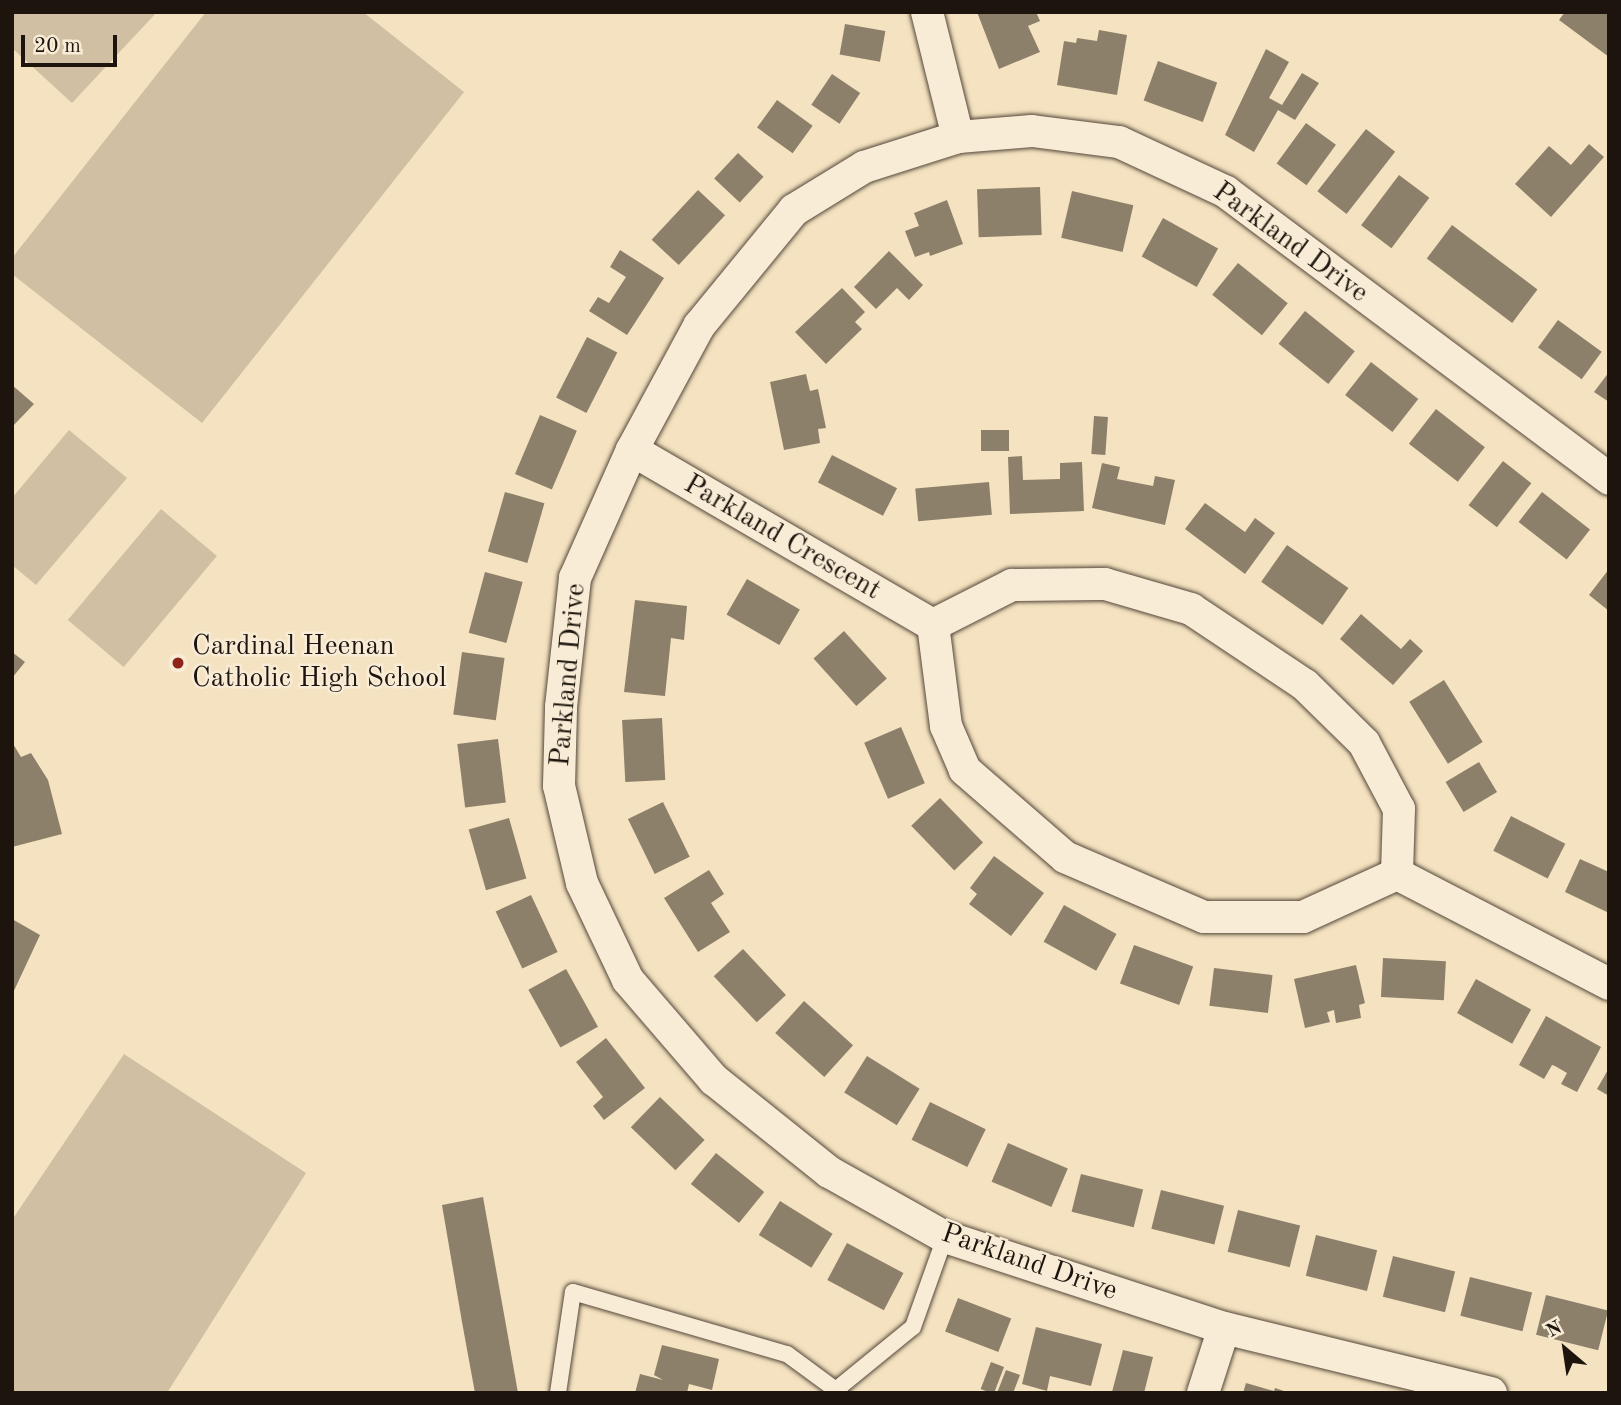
<!DOCTYPE html>
<html>
<head>
<meta charset="utf-8">
<style>
	body { margin:0 }
	#map { position:relative; width:1621px; height:1405px; overflow:hidden; background:#f5e2c0; font-family:"Old Standard TT",serif }
	div>[style] { position:absolute }
	[style*='--x'] { left:calc(var(--x)*1px); top:calc(var(--y)*1px); width:calc(var(--w)*1px); rotate:calc(var(--a)*1deg) }
	.green>* { inset:0; background:#d0bfa2; transform-origin:0 0 }
	.building>* { inset:0; background:#8d806a; transform-origin:0 0 }
	.roads { filter:drop-shadow(0 0 2px #53483a) drop-shadow(0 0 2px #53483a) }
	.lane>* { height:16px; margin:-8px; padding:0 8px; transform-origin:8px; border-radius:8px; background:#f8ecd6 }
	.street>* { height:32px; margin:-16px; padding:0 16px; transform-origin:16px; border-radius:16px; background:#f8ecd6 }
	.dots>* { width:19px; height:19px; translate:-50% -50%; box-sizing:border-box; border:4px solid #f8ecd6; border-radius:50% }
	span { translate:-50% -50%; white-space:nowrap; text-align:center; line-height:1.15; -webkit-text-stroke:5px #f8ecd6; paint-order:stroke }
	.street-label { font-size:28px; color:#1d150d }
	.poi-label { font-size:28px; color:#1d150d }
	.left { translate:0 -50%; text-align:left }
	.frame { position:absolute; inset:0; border:14px solid #1d150d; pointer-events:none }
	.north { position:absolute; left:1530px; top:1314px; width:70px; height:70px; -webkit-text-stroke:5px #f8ecd6; paint-order:stroke; rotate:331deg; font-size:19px; font-weight:700; line-height:28px; text-align:center; color:#1d150d }
	.north::after { content:''; display:block; margin:auto; width:24px; height:32px; background:#1d150d; clip-path:polygon(50% 0,100% 100%,50% 72%,0 100%) }
	.scale { position:absolute; left:21px; top:35px; width:96px; height:32px; box-sizing:border-box; border:4px solid #1d150d; border-top:0; padding-left:9px; font-size:21px; line-height:24px; white-space:nowrap; color:#1d150d; -webkit-text-stroke:5px #f8ecd6; paint-order:stroke }
</style>
</head>
<body>
<div id="map">
	<div class="green">
		<div style="clip-path:polygon(12px 12px,157px 12px,72px 103px,12px 48px)"></div>
		<div style="clip-path:polygon(206px 12px,363px 12px,464px 92px,202px 423px,12px 274px,12px 258px)"></div>
		<div style="clip-path:polygon(69px 430px,127px 478px,36px 585px,12px 565px,12px 498px)"></div>
		<div style="left:161px;top:509px;width:73px;height:145px;rotate:40deg"></div>
		<div style="clip-path:polygon(124px 1054px,306px 1173px,167px 1393px,12px 1393px,12px 1220px)"></div>
	</div>
	<div class="building">
		<div style="clip-path:polygon(977px 12px,1036px 12px,1040px 21px,1028px 26px,1040px 52px,999px 69px)"></div>
		<div style="clip-path:polygon(1565px 12px,1609px 12px,1609px 57px,1559px 20px)"></div>
		<div style="left:845px;top:24px;width:41px;height:31px;rotate:10deg"></div>
		<div style="clip-path:polygon(1099px 30px,1127px 35px,1117px 95px,1057px 85px,1064px 41px,1076px 43px,1077px 38px,1097px 41px)"></div>
		<div style="clip-path:polygon(1266px 49px,1289px 62px,1269px 98px,1282px 105px,1302px 73px,1319px 83px,1295px 120px,1278px 110px,1254px 152px,1225px 135px)"></div>
		<div style="left:1158px;top:61px;width:63px;height:42px;rotate:20deg"></div>
		<div style="left:832px;top:74px;width:34px;height:37px;rotate:34deg"></div>
		<div style="left:777px;top:100px;width:44px;height:34px;rotate:36deg"></div>
		<div style="left:1306px;top:123px;width:37px;height:50px;rotate:36deg"></div>
		<div style="left:1366px;top:129px;width:37px;height:79px;rotate:38deg"></div>
		<div style="clip-path:polygon(1589px 144px,1604px 157px,1551px 217px,1515px 184px,1549px 146px,1571px 165px)"></div>
		<div style="left:738px;top:153px;width:35px;height:35px;rotate:43deg"></div>
		<div style="left:1399px;top:175px;width:38px;height:63px;rotate:37deg"></div>
		<div style="left:1040px;top:187px;width:48px;height:63px;rotate:88deg"></div>
		<div style="left:698px;top:190px;width:37px;height:68px;rotate:43deg"></div>
		<div style="left:1072px;top:191px;width:63px;height:48px;rotate:13deg"></div>
		<div style="clip-path:polygon(947px 200px,963px 244px,930px 256px,929px 252px,915px 257px,905px 231px,919px 226px,914px 213px)"></div>
		<div style="left:1163px;top:218px;width:63px;height:44px;rotate:29deg"></div>
		<div style="left:1452px;top:225px;width:107px;height:42px;rotate:37deg"></div>
		<div style="clip-path:polygon(620px 250px,664px 278px,627px 335px,589px 311px,598px 297px,609px 303px,626px 277px,610px 267px)"></div>
		<div style="clip-path:polygon(889px 251px,923px 285px,909px 300px,897px 288px,876px 309px,854px 287px)"></div>
		<div style="left:1238px;top:263px;width:64px;height:41px;rotate:39deg"></div>
		<div style="clip-path:polygon(842px 288px,865px 312px,855px 322px,862px 329px,826px 364px,795px 332px)"></div>
		<div style="left:1305px;top:311px;width:64px;height:42px;rotate:39deg"></div>
		<div style="left:1558px;top:320px;width:54px;height:34px;rotate:36deg"></div>
		<div style="left:587px;top:337px;width:34px;height:68px;rotate:27deg"></div>
		<div style="left:1371px;top:362px;width:60px;height:42px;rotate:38deg"></div>
		<div style="clip-path:polygon(1609px 372px,1609px 402px,1594px 392px)"></div>
		<div style="clip-path:polygon(806px 374px,810px 391px,818px 389px,826px 428px,818px 429px,820px 443px,784px 450px,770px 382px)"></div>
		<div style="clip-path:polygon(12px 385px,34px 404px,12px 427px)"></div>
		<div style="left:1436px;top:409px;width:62px;height:44px;rotate:38deg"></div>
		<div style="left:540px;top:415px;width:40px;height:64px;rotate:23deg"></div>
		<div style="left:1094px;top:416px;width:14px;height:38px;rotate:4deg"></div>
		<div style="left:1009px;top:430px;width:21px;height:28px;rotate:90deg"></div>
		<div style="left:832px;top:455px;width:73px;height:31px;rotate:27deg"></div>
		<div style="clip-path:polygon(1022px 456px,1023px 480px,1060px 479px,1060px 463px,1082px 462px,1084px 511px,1010px 514px,1008px 457px)"></div>
		<div style="left:1503px;top:461px;width:36px;height:56px;rotate:38deg"></div>
		<div style="clip-path:polygon(1102px 463px,1120px 467px,1117px 479px,1153px 486px,1155px 476px,1175px 480px,1165px 525px,1092px 508px)"></div>
		<div style="left:989px;top:482px;width:33px;height:74px;rotate:85deg"></div>
		<div style="left:505px;top:492px;width:41px;height:62px;rotate:16deg"></div>
		<div style="left:1542px;top:492px;width:61px;height:38px;rotate:38deg"></div>
		<div style="clip-path:polygon(1205px 503px,1245px 532px,1255px 518px,1275px 533px,1245px 574px,1185px 529px)"></div>
		<div style="left:1287px;top:545px;width:75px;height:45px;rotate:35deg"></div>
		<div style="clip-path:polygon(1609px 569px,1609px 611px,1589px 595px)"></div>
		<div style="left:485px;top:572px;width:39px;height:63px;rotate:15deg"></div>
		<div style="left:747px;top:579px;width:61px;height:41px;rotate:30deg"></div>
		<div style="clip-path:polygon(635px 600px,687px 606px,684px 640px,671px 638px,665px 696px,624px 692px)"></div>
		<div style="clip-path:polygon(1361px 614px,1401px 649px,1410px 639px,1423px 651px,1393px 685px,1340px 639px)"></div>
		<div style="left:844px;top:631px;width:64px;height:41px;rotate:48deg"></div>
		<div style="clip-path:polygon(12px 652px,25px 662px,12px 678px)"></div>
		<div style="left:462px;top:652px;width:43px;height:63px;rotate:8deg"></div>
		<div style="left:1444px;top:680px;width:73px;height:41px;rotate:58deg"></div>
		<div style="left:662px;top:718px;width:62px;height:40px;rotate:87deg"></div>
		<div style="left:901px;top:727px;width:61px;height:40px;rotate:67deg"></div>
		<div style="left:498px;top:739px;width:64px;height:41px;rotate:83deg"></div>
		<div style="clip-path:polygon(12px 742px,21px 757px,31px 753px,48px 780px,62px 834px,12px 847px)"></div>
		<div style="left:1479px;top:762px;width:35px;height:39px;rotate:59deg"></div>
		<div style="left:940px;top:798px;width:62px;height:40px;rotate:46deg"></div>
		<div style="left:663px;top:802px;width:61px;height:39px;rotate:64deg"></div>
		<div style="left:1511px;top:816px;width:61px;height:39px;rotate:27deg"></div>
		<div style="left:509px;top:818px;width:63px;height:42px;rotate:74deg"></div>
		<div style="clip-path:polygon(994px 856px,1044px 893px,1011px 936px,969px 904px,977px 894px,970px 888px)"></div>
		<div style="clip-path:polygon(1580px 859px,1609px 872px,1609px 913px,1565px 892px)"></div>
		<div style="clip-path:polygon(709px 870px,724px 894px,711px 903px,730px 932px,698px 952px,664px 898px)"></div>
		<div style="left:531px;top:895px;width:63px;height:39px;rotate:65deg"></div>
		<div style="left:1064px;top:905px;width:60px;height:42px;rotate:29deg"></div>
		<div style="clip-path:polygon(12px 919px,40px 935px,12px 995px)"></div>
		<div style="left:1134px;top:945px;width:63px;height:41px;rotate:20deg"></div>
		<div style="left:743px;top:949px;width:63px;height:40px;rotate:47deg"></div>
		<div style="left:1383px;top:958px;width:63px;height:39px;rotate:3deg"></div>
		<div style="clip-path:polygon(1356px 965px,1365px 1003px,1359px 1005px,1361px 1018px,1336px 1023px,1334px 1010px,1327px 1012px,1330px 1022px,1305px 1028px,1294px 979px)"></div>
		<div style="left:1214px;top:968px;width:59px;height:38px;rotate:7deg"></div>
		<div style="left:566px;top:969px;width:66px;height:43px;rotate:61deg"></div>
		<div style="left:1476px;top:979px;width:63px;height:39px;rotate:29deg"></div>
		<div style="left:804px;top:1001px;width:66px;height:43px;rotate:42deg"></div>
		<div style="clip-path:polygon(1546px 1016px,1601px 1047px,1577px 1092px,1561px 1084px,1567px 1073px,1555px 1066px,1552px 1065px,1544px 1079px,1519px 1065px)"></div>
		<div style="clip-path:polygon(606px 1038px,645px 1088px,604px 1120px,593px 1106px,603px 1097px,576px 1062px)"></div>
		<div style="left:867px;top:1056px;width:62px;height:43px;rotate:32deg"></div>
		<div style="clip-path:polygon(1609px 1068px,1609px 1096px,1597px 1089px)"></div>
		<div style="left:660px;top:1097px;width:62px;height:42px;rotate:44deg"></div>
		<div style="left:930px;top:1102px;width:62px;height:42px;rotate:26deg"></div>
		<div style="left:1008px;top:1143px;width:65px;height:42px;rotate:23deg"></div>
		<div style="left:716px;top:1153px;width:62px;height:40px;rotate:39deg"></div>
		<div style="left:1081px;top:1174px;width:64px;height:39px;rotate:14deg"></div>
		<div style="left:1161px;top:1190px;width:65px;height:40px;rotate:14deg"></div>
		<div style="clip-path:polygon(483px 1197px,504px 1314px,518px 1393px,475px 1393px,462px 1322px,442px 1205px)"></div>
		<div style="left:780px;top:1201px;width:62px;height:40px;rotate:32deg"></div>
		<div style="left:1238px;top:1210px;width:64px;height:43px;rotate:14deg"></div>
		<div style="left:1316px;top:1235px;width:63px;height:42px;rotate:14deg"></div>
		<div style="left:847px;top:1243px;width:64px;height:42px;rotate:28deg"></div>
		<div style="left:1393px;top:1256px;width:64px;height:42px;rotate:14deg"></div>
		<div style="left:1470px;top:1277px;width:64px;height:40px;rotate:14deg"></div>
		<div style="left:1546px;top:1295px;width:64px;height:41px;rotate:14deg"></div>
		<div style="left:958px;top:1298px;width:57px;height:36px;rotate:21deg"></div>
		<div style="clip-path:polygon(1036px 1327px,1102px 1344px,1091px 1386px,1050px 1376px,1047px 1391px,1022px 1384px)"></div>
		<div style="clip-path:polygon(662px 1345px,719px 1359px,712px 1390px,689px 1384px,687px 1393px,635px 1393px,640px 1374px,663px 1380px,654px 1375px)"></div>
		<div style="clip-path:polygon(1123px 1350px,1153px 1357px,1144px 1393px,1112px 1392px)"></div>
		<div style="left:991px;top:1362px;width:14px;height:29px;rotate:21deg"></div>
		<div style="clip-path:polygon(1006px 1370px,1020px 1375px,1013px 1393px,997px 1393px)"></div>
		<div style="clip-path:polygon(1246px 1383px,1274px 1391px,1275px 1388px,1290px 1393px,1243px 1393px)"></div>
	</div>
	<div class="roads">
		<div class="lane">
			<div style="--x:558;--y:1393;--w:102;--a:-81.6"></div>
			<div style="--x:573;--y:1292;--w:223;--a:16.2"></div>
			<div style="--x:787;--y:1354;--w:66;--a:36.3"></div>
			<div style="--x:832;--y:1393;--w:104;--a:-39.2"></div>
			<div style="--x:913;--y:1327;--w:96;--a:-70.4"></div>
		</div>
		<div class="street">
			<div style="--x:927;--y:12;--w:129;--a:76.1"></div>
			<div style="--x:632;--y:450;--w:348;--a:30.2"></div>
			<div style="--x:1105;--y:584;--w:90;--a:16.2"></div>
			<div style="--x:1191;--y:609;--w:137;--a:33.7"></div>
			<div style="--x:1305;--y:685;--w:83;--a:44.5"></div>
			<div style="--x:1364;--y:743;--w:75;--a:62.1"></div>
			<div style="--x:1399;--y:809;--w:65;--a:91.8"></div>
			<div style="--x:1397;--y:874;--w:103;--a:155.4"></div>
			<div style="--x:1303;--y:917;--w:99;--a:180"></div>
			<div style="--x:1204;--y:917;--w:151;--a:-156.7"></div>
			<div style="--x:1065;--y:857;--w:133;--a:-139"></div>
			<div style="--x:965;--y:770;--w:48;--a:-113.4"></div>
			<div style="--x:946;--y:726;--w:102;--a:-97.3"></div>
			<div style="--x:933;--y:625;--w:89;--a:-26.9"></div>
			<div style="--x:1012;--y:585;--w:93;--a:-0.6"></div>
			<div style="--x:1397;--y:874;--w:239;--a:27.4"></div>
			<div style="--x:1203;--y:1393;--w:68;--a:-72.1"></div>
			<div style="--x:1491;--y:1393;--w:275;--a:-166.3"></div>
			<div style="--x:1224;--y:1328;--w:293;--a:-161.9"></div>
			<div style="--x:945;--y:1237;--w:133;--a:-150.7"></div>
			<div style="--x:829;--y:1172;--w:147;--a:-141.3"></div>
			<div style="--x:714;--y:1080;--w:132;--a:-130.7"></div>
			<div style="--x:628;--y:980;--w:107;--a:-115.4"></div>
			<div style="--x:582;--y:883;--w:100;--a:-103.3"></div>
			<div style="--x:559;--y:786;--w:79;--a:-88.5"></div>
			<div style="--x:561;--y:707;--w:130;--a:-83.8"></div>
			<div style="--x:575;--y:578;--w:140;--a:-66"></div>
			<div style="--x:632;--y:450;--w:141;--a:-61.6"></div>
			<div style="--x:699;--y:326;--w:150;--a:-50.7"></div>
			<div style="--x:794;--y:210;--w:82;--a:-31.6"></div>
			<div style="--x:864;--y:167;--w:99;--a:-17.7"></div>
			<div style="--x:958;--y:137;--w:74;--a:-4.6"></div>
			<div style="--x:1032;--y:131;--w:88;--a:7.2"></div>
			<div style="--x:1119;--y:142;--w:118;--a:25"></div>
			<div style="--x:1226;--y:192;--w:479;--a:36.8"></div>
		</div>
	</div>
	<div class="dots">
		<div style="left:178px;top:663px;background:#8f2418"></div>
	</div>
	<div class="street-label">
		<span style="left:1290px;top:243px;rotate:36deg">Parkland Drive</span>
		<span style="left:782px;top:538px;rotate:30deg">Parkland Crescent</span>
		<span style="left:569px;top:675px;rotate:-85deg">Parkland Drive</span>
		<span style="left:1029px;top:1263px;rotate:19deg">Parkland Drive</span>
	</div>
	<div class="poi-label">
		<span class="left" style="left:192px;top:663px">Cardinal Heenan<br>Catholic High School</span>
	</div>
	<div class="frame"></div>
	<div class="north">N</div>
	<div class="scale">20 m</div>
</div>
</body>
</html>
